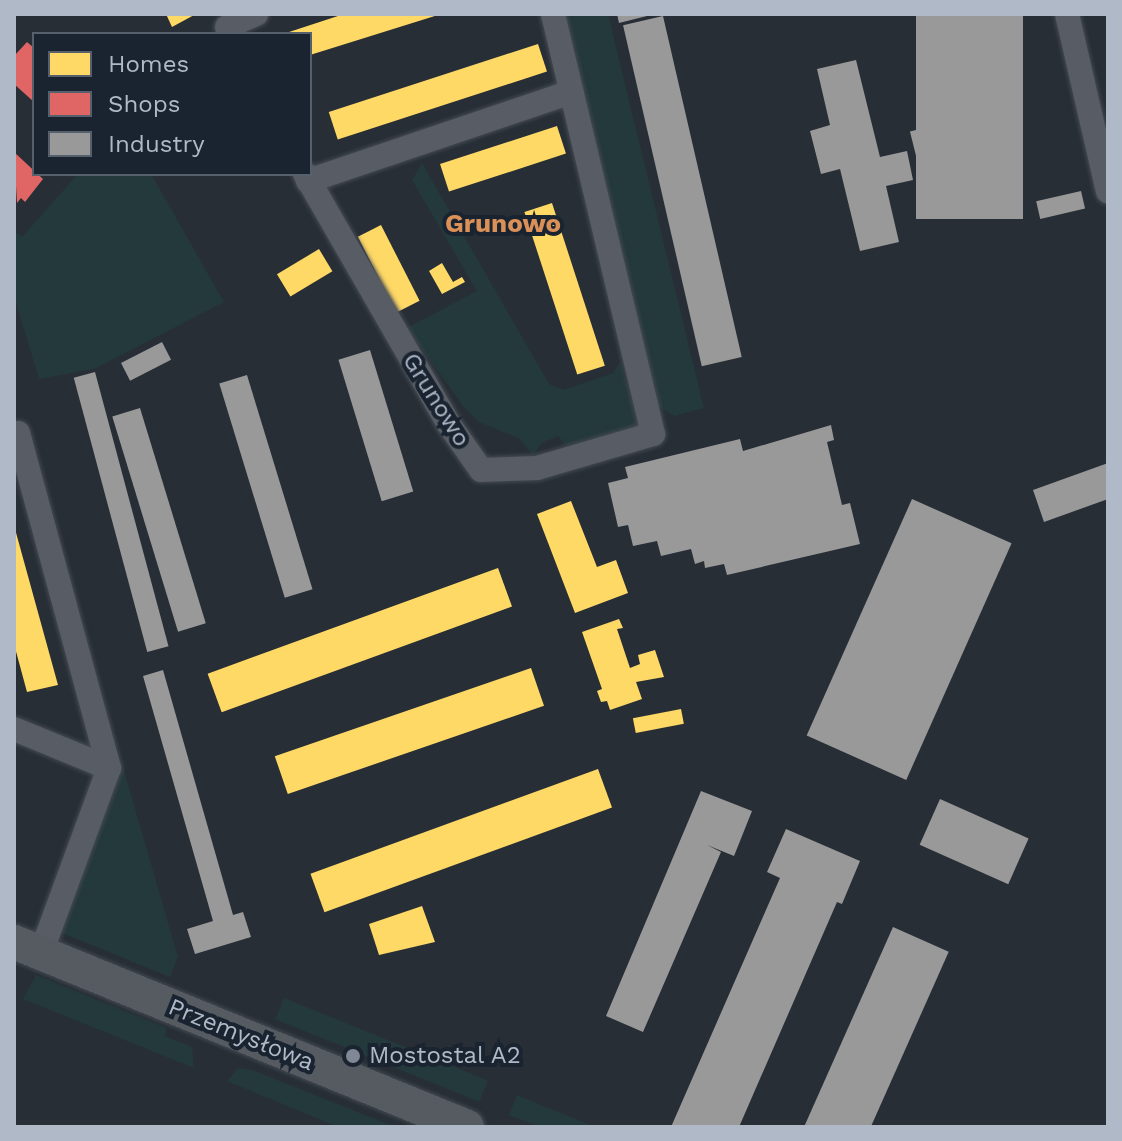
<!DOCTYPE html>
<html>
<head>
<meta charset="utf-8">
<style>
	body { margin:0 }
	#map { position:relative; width:1122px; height:1141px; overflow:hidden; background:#272e36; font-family:"Work Sans",sans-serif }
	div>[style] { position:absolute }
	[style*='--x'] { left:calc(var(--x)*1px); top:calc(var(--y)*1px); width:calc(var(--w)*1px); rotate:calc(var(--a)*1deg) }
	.green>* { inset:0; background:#24393c; transform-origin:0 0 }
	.homes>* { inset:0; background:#ffd966; transform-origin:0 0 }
	.shops>* { inset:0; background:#e06666 }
	.industry>* { inset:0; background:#999; transform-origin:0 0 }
	.roads { filter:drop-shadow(0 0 2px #454a51) drop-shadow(0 0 2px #454a51) }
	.street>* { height:24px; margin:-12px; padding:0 12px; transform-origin:12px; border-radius:12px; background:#585c64 }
	.secondary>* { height:34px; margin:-17px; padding:0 17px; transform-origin:17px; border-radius:17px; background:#565b62 }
	.dots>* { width:22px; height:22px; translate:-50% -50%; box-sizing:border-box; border:4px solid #1a2431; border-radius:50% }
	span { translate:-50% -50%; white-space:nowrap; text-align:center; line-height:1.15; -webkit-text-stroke:8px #1a2431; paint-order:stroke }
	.street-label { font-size:24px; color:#b0b9c8 }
	.poi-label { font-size:24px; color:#b0b9c8 }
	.left { translate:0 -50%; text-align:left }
	.neighbourhood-label { font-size:26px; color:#db9058; font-weight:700 }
	.frame { position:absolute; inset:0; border:16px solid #b0b9c8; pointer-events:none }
	.legend { position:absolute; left:32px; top:32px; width:280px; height:144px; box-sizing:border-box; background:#1a2431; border:2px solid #56606d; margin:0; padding:10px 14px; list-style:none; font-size:24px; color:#b0b9c8 }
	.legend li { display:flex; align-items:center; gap:16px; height:40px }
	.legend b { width:40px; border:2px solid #56606d }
</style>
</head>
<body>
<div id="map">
	<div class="green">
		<div style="clip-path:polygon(565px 14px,608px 14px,704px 408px,674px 416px,656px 405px)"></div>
		<div style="clip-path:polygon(422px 163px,549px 384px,564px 390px,613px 373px,620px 362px,639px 425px,569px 449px,558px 436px,542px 443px,533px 455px,520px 439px,479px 422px,463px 406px,407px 328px,477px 291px,412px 180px)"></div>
		<div style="clip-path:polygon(78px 174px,151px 174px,224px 302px,94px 369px,39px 379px,14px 296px,14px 231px,22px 237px)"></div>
		<div style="clip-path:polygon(123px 767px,178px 957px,170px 977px,60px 932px)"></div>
		<div style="clip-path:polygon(36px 975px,167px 1028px,165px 1036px,192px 1047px,194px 1068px,23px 999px)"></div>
		<div style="left:284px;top:998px;width:220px;height:23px;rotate:22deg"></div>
		<div style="clip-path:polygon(238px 1068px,252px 1070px,395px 1127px,338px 1127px,227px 1081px)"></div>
		<div style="clip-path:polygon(517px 1095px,548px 1108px,596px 1127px,540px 1127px,509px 1115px)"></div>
	</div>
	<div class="homes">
		<div style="clip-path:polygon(166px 14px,196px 14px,172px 27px)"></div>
		<div style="clip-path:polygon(344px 14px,438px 14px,438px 15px,310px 55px,310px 34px,283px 34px)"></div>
		<div style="left:538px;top:44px;width:29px;height:220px;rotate:72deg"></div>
		<div style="left:557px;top:126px;width:29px;height:123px;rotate:72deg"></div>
		<div style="left:552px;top:203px;width:171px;height:29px;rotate:72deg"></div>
		<div style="left:381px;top:225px;width:85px;height:26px;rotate:63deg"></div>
		<div style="left:319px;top:249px;width:26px;height:49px;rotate:59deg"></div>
		<div style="clip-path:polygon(442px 263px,453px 282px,462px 277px,465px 282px,442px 294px,429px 271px)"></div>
		<div style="clip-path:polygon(571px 501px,597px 567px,616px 560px,628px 593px,575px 613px,537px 514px)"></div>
		<div style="clip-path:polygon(15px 529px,58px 685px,27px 692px,14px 644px)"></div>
		<div style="left:498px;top:568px;width:41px;height:309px;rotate:70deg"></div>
		<div style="clip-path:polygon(619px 619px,623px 628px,617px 629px,630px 668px,640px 664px,638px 655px,655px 650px,664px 677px,636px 682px,642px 699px,610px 710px,607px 701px,601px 702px,597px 691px,602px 689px,582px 632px)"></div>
		<div style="left:531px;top:668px;width:40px;height:271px;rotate:71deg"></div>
		<div style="left:681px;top:709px;width:15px;height:49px;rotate:79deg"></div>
		<div style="left:598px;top:769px;width:41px;height:306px;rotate:70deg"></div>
		<div style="clip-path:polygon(422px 906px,435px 942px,379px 955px,369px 924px)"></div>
	</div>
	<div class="shops">
		<div style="clip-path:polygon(27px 42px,34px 48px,34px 102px,14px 84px,14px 56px)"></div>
		<div style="clip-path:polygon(14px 152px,43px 179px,25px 202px,21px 198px,17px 203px)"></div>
	</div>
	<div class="industry">
		<div style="clip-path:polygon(617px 14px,651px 14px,651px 15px,619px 23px)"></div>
		<div style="left:916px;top:14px;width:107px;height:205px"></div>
		<div style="left:663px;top:16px;width:350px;height:41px;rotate:77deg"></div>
		<div style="clip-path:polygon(856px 60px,880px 157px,907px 151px,913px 180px,886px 186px,899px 242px,860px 251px,840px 169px,821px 174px,810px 131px,830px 125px,817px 69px)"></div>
		<div style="left:940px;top:124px;width:64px;height:31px;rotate:76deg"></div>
		<div style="left:1081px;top:191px;width:18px;height:46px;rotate:77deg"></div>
		<div style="left:162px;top:342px;width:20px;height:46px;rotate:63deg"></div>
		<div style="left:370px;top:350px;width:148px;height:33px;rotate:73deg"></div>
		<div style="left:95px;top:372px;width:284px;height:22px;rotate:75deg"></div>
		<div style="left:247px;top:375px;width:224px;height:29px;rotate:73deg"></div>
		<div style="left:140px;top:408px;width:225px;height:29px;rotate:73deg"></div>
		<div style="clip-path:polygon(831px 425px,834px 440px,827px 442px,842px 505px,850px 503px,860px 544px,727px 575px,724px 564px,705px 568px,704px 561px,695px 564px,691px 549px,661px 556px,657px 541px,633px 546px,628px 525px,618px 527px,608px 483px,628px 478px,625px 467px,740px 439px,743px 451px)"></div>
		<div style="clip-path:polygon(1108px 463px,1108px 499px,1044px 522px,1033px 490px)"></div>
		<div style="left:912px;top:499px;width:109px;height:259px;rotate:24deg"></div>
		<div style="clip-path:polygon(163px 670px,233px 915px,243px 912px,251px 937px,195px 954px,187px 929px,213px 921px,143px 676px)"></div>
		<div style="clip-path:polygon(701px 791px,752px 811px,734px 856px,707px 845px,721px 852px,643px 1032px,606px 1016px)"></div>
		<div style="left:940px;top:799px;width:97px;height:50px;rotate:24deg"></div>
		<div style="clip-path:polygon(786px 829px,860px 861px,842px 904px,837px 902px,739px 1127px,671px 1127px,780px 878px,767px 872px)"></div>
		<div style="left:893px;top:927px;width:61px;height:218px;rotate:24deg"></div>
	</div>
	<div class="roads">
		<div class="street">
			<div style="--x:1067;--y:14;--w:182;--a:77"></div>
			<div style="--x:227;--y:27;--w:32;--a:-24"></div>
			<div style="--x:305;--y:174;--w:287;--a:60.1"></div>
			<div style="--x:448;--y:423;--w:57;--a:54.9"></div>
			<div style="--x:481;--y:470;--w:56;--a:-2"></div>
			<div style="--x:537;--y:468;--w:121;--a:-16.3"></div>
			<div style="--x:653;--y:434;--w:432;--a:-103.4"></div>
			<div style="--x:308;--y:181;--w:278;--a:-18.7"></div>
			<div style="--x:14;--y:434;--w:4;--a:-14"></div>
			<div style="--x:18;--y:433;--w:347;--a:74.8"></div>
			<div style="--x:109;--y:768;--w:197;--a:110.2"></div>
			<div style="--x:14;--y:729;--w:103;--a:22.3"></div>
		</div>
		<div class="secondary">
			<div style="--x:14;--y:942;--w:489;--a:22.2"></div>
		</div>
	</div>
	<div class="dots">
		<div style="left:353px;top:1056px;background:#808895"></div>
	</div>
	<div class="street-label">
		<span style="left:436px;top:400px;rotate:58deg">Grunowo</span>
		<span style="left:241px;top:1035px;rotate:22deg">Przemysłowa</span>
	</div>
	<div class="poi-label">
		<span class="left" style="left:369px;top:1056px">Mostostal A2</span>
	</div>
	<div class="neighbourhood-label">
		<span style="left:503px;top:224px">Grunowo</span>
	</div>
	<div class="frame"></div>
	<ul class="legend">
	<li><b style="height:22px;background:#ffd966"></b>Homes</li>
	<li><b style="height:22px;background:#e06666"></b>Shops</li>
	<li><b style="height:22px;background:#999"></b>Industry</li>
	</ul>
</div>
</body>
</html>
